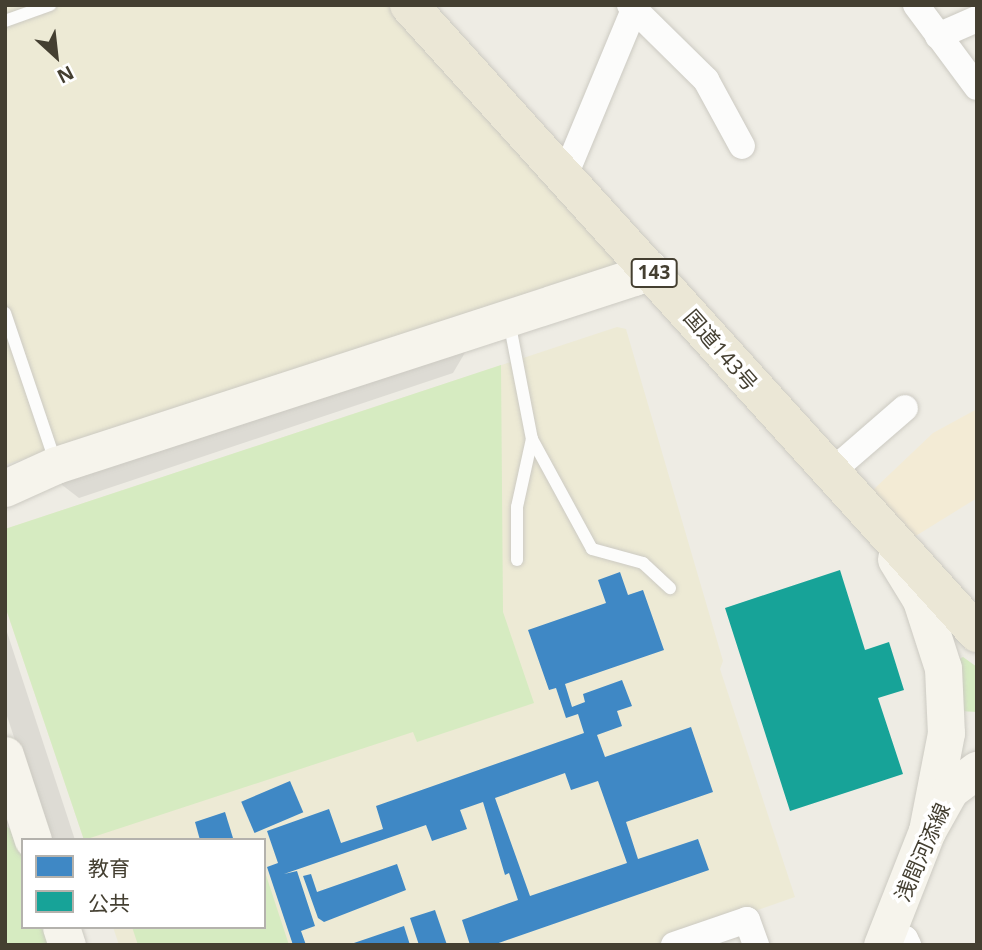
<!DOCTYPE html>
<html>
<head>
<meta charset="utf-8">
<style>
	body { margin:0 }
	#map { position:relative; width:982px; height:950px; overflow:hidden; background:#eeece4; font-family:"Noto Sans","Noto Sans JP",sans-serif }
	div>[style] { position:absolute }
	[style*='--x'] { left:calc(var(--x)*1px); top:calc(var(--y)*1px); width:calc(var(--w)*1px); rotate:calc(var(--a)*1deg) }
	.commercial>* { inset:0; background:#f3ebd5 }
	.education>* { inset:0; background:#edead5 }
	.green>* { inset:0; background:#d6ebc1 }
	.parking>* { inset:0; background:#dddbd4 }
	.schools>* { inset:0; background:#3f88c5; transform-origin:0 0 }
	.public>* { inset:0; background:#17a398 }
	.roads { filter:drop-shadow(0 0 2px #cccac2) drop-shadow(0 0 2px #cccac2) }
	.lane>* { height:12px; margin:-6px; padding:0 6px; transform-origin:6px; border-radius:6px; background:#fcfcfb }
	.street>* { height:26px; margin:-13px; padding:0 13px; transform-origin:13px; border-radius:13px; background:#fcfcfb }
	.secondary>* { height:37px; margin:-18.5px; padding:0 18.5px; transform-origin:18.5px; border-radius:18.5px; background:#f6f4ec }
	.highway>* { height:38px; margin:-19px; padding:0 19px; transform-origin:19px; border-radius:19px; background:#ebe7d6 }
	span { translate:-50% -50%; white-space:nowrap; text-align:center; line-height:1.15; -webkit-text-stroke:7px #fff; paint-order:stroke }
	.shield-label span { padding:2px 5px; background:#fff; border:2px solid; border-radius:5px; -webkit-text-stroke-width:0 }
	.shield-label { font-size:19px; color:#443f31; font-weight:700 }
	.street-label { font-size:21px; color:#443f31 }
	.frame { position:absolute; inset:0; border:7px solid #443f31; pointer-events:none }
	.legend { position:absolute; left:21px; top:838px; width:245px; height:91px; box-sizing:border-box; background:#fff; border:2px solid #b4b2ad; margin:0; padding:9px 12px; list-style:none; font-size:21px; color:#443f31 }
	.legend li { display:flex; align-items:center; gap:14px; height:35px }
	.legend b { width:35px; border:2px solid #b4b2ad }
	.north { position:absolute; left:21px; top:21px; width:70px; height:70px; -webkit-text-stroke:5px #fff; paint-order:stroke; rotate:153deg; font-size:19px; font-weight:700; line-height:28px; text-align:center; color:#443f31 }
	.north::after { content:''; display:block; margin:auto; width:24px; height:32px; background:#443f31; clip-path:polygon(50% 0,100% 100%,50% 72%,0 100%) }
</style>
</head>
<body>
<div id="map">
	<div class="commercial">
		<div style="clip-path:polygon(977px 409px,977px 498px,914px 537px,873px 490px,933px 433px)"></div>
	</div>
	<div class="education">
		<div style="clip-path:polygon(5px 5px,388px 5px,627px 261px,5px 465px)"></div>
		<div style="clip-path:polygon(617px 327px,626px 329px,723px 661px,720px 669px,795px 897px,658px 945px,119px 945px,113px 927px,264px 927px,264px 840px,84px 840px,5px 606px,5px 529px)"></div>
	</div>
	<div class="green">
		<div style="clip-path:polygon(501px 365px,503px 612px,534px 703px,417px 742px,413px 732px,84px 840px,5px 606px,5px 529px)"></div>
		<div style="clip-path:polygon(963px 657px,977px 667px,977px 712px,959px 711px,957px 660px)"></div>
		<div style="clip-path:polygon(5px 826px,13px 830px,23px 859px,23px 927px,45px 927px,51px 945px,5px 945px)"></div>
		<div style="clip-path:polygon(264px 869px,289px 945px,138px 945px,132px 927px,264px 927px)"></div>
	</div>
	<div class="parking">
		<div style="clip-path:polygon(473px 339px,453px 373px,79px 498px,53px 478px)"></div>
		<div style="clip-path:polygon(5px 626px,75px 840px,48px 840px,5px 710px)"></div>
	</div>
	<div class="schools">
		<div style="clip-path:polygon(evenodd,620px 572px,628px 595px,643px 590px,664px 650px,565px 684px,572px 707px,585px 702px,583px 694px,622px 680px,632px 706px,617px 711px,622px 726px,597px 735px,605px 757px,691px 727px,713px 792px,626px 822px,638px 859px,698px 839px,709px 870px,493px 945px,470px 945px,462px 920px,518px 900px,509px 873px,505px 875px,483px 802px,460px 810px,467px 829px,432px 841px,426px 825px,284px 874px,297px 871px,315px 926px,301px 931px,306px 945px,293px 945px,267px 867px,278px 863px,267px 831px,329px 809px,341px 843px,383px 829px,376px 806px,584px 733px,578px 714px,566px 718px,556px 688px,549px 690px,528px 630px,606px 603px,598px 580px,620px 572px,565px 773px,571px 790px,598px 781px,627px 863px,530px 896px,495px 798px,565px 773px)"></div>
		<div style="left:290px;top:781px;width:34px;height:53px;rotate:67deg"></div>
		<div style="clip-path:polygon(225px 812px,233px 838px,200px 840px,195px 822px)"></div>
		<div style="clip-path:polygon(397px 864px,406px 890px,324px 922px,318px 918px,303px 876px,311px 874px,317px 892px)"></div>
		<div style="clip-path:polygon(435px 910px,447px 945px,419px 945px,410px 918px)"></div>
		<div style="clip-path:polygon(404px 926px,410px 945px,351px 945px,351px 944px)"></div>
	</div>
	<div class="public">
		<div style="clip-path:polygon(840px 570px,865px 650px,889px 642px,904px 690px,878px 698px,903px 774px,790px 811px,725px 608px)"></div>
	</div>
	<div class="roads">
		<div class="lane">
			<div style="--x:5;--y:21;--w:48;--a:-19.6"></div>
			<div style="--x:5;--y:313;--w:156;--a:71.3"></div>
			<div style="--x:509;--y:321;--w:120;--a:79"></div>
			<div style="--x:532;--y:439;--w:125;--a:61.4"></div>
			<div style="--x:592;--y:549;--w:53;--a:15.4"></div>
			<div style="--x:643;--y:563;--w:37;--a:43"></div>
			<div style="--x:517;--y:560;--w:53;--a:-90"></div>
			<div style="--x:517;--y:507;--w:70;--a:-77.6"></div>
		</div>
		<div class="street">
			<div style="--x:630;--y:5;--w:107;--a:44.6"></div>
			<div style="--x:706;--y:80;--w:75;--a:61.4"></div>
			<div style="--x:916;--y:5;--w:102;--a:53.4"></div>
			<div style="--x:938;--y:36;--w:43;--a:-23.6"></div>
			<div style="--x:566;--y:173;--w:182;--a:-67.4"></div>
			<div style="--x:830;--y:473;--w:99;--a:-40.9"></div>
			<div style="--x:887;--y:933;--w:19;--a:18"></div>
			<div style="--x:905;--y:939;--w:7;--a:63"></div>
			<div style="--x:674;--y:945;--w:77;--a:-18.9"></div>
			<div style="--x:747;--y:920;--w:27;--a:70"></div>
		</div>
		<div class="secondary">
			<div style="--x:5;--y:488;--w:56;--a:-24.3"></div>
			<div style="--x:56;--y:465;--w:608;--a:-18.02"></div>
			<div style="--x:634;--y:277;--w:17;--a:-31"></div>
			<div style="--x:896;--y:559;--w:48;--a:58.6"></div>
			<div style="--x:921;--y:600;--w:71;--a:72.1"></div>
			<div style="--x:943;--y:668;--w:65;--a:87.4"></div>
			<div style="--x:946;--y:733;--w:100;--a:101"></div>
			<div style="--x:5;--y:755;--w:89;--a:71.8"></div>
			<div style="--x:61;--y:927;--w:19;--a:72"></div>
			<div style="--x:882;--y:945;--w:123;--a:-68.5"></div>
			<div style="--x:927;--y:831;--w:47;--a:-60.7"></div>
			<div style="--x:950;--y:790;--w:34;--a:-37"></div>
		</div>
		<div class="highway">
			<div style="--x:409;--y:5;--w:847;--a:47.87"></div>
		</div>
	</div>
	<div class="shield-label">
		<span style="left:654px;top:273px">143</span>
	</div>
	<div class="street-label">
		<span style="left:721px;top:350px;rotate:49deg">国道143号</span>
		<span style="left:922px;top:852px;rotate:-66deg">浅間河添線</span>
	</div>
	<div class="frame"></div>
	<ul class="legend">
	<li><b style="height:19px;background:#3f88c5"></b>教育</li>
	<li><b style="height:19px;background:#17a398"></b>公共</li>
	</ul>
	<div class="north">N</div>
</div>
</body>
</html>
